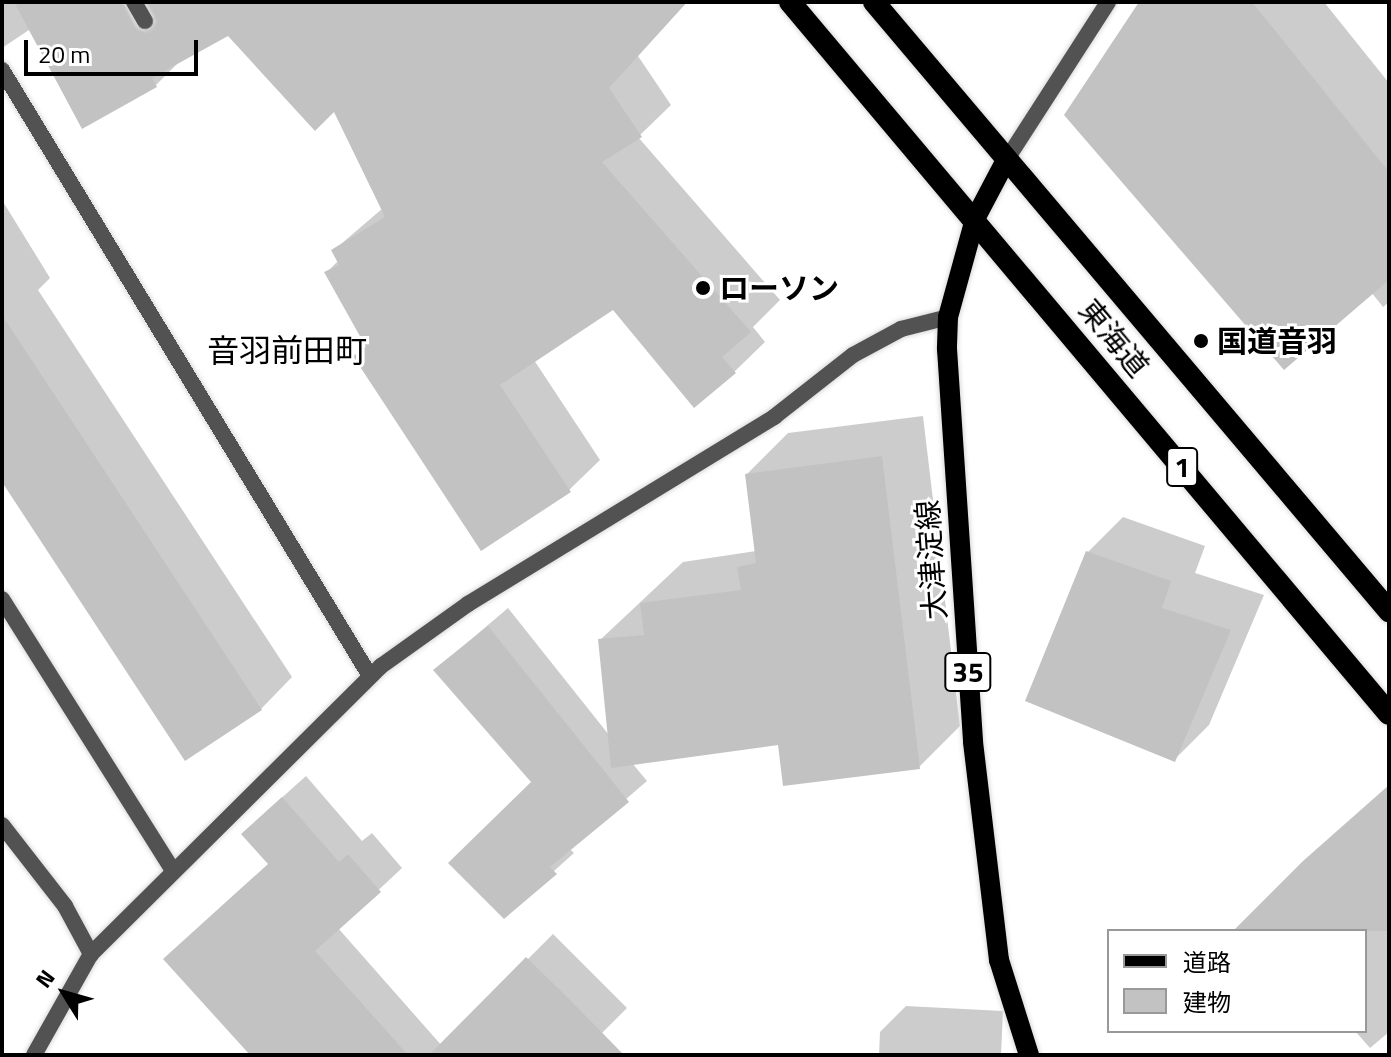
<!DOCTYPE html>
<html>
<head>
<meta charset="utf-8">
<style>
	body { margin:0 }
	#map { position:relative; width:1391px; height:1057px; overflow:hidden; background:#fff; font-family:"Titillium Web","Noto Sans JP",sans-serif }
	div>[style] { position:absolute }
	[style*='--x'] { left:calc(var(--x)*1px); top:calc(var(--y)*1px); width:calc(var(--w)*1px); rotate:calc(var(--a)*1deg) }
	.shadow>* { inset:0; background:#0003 }
	.building>* { inset:0; background:#c2c2c2 }
	.roads { filter:drop-shadow(0 0 2px #dbdbdb) drop-shadow(0 0 2px #dbdbdb) }
	.minor>* { height:16px; margin:-8px; padding:0 8px; transform-origin:8px; border-radius:8px; background:#525252 }
	.primary>* { height:20px; margin:-10px; padding:0 10px; transform-origin:10px; border-radius:10px; background:#000 }
	.trunk>* { height:22px; margin:-11px; padding:0 11px; transform-origin:11px; border-radius:11px; background:#000 }
	.dots>* { width:22px; height:22px; translate:-50% -50%; box-sizing:border-box; border:4px solid #fff; border-radius:50% }
	span { translate:-50% -50%; white-space:nowrap; text-align:center; line-height:1.15; -webkit-text-stroke:6px #fff; paint-order:stroke }
	.shield-label span { padding:2px 6px; background:#fff; border:2px solid; border-radius:6px; -webkit-text-stroke-width:0 }
	.shield-label { font-size:28px; color:#000; font-weight:700 }
	.poi-label { font-size:30px; color:#000; font-weight:700 }
	.left { translate:0 -50%; text-align:left }
	.street-label { font-size:30px; color:#000 }
	.neighbourhood-label { font-size:32px; color:#000 }
	.frame { position:absolute; inset:0; border:4px solid #000; pointer-events:none }
	.legend { position:absolute; left:1107px; top:929px; width:260px; height:104px; box-sizing:border-box; background:#fff; border:2px solid #999; margin:0; padding:10px 14px; list-style:none; font-size:24px; color:#000 }
	.legend li { display:flex; align-items:center; gap:16px; height:40px }
	.legend b { width:40px; border:2px solid #999 }
	.north { position:absolute; left:24px; top:953px; width:80px; height:80px; -webkit-text-stroke:6px #fff; paint-order:stroke; rotate:307deg; font-size:22px; font-weight:700; line-height:32px; text-align:center; color:#000 }
	.north::after { content:''; display:block; margin:auto; width:28px; height:36px; background:#000; clip-path:polygon(50% 0,100% 100%,50% 72%,0 100%) }
	.scale { position:absolute; left:24px; top:40px; width:174px; height:36px; box-sizing:border-box; border:4px solid #000; border-top:0; padding-left:10px; font-size:24px; line-height:28px; white-space:nowrap; color:#000; -webkit-text-stroke:6px #fff; paint-order:stroke }
</style>
</head>
<body>
<div id="map">
	<div class="shadow">
		<div style="clip-path:polygon(2px 2px,687px 2px,638px 56px,671px 105px,638px 137px,780px 300px,753px 327px,765px 342px,734px 372px,613px 307px,534px 360px,600px 460px,569px 490px,356px 356px,367px 345px,327px 272px,339px 260px,334px 250px,383px 208px,335px 108px,229px 33px,182px 59px,156px 85px,82px 126px,29px 30px,2px 48px)"></div>
		<div style="clip-path:polygon(1141px 2px,1324px 2px,1389px 83px,1389px 302px,1383px 307px)"></div>
		<div style="clip-path:polygon(2px 200px,50px 278px,38px 290px,292px 677px,261px 709px,2px 479px)"></div>
		<div style="clip-path:polygon(923px 416px,960px 726px,919px 767px,780px 743px,632px 763px,647px 781px,569px 848px,574px 853px,504px 916px,533px 782px,435px 670px,508px 608px,609px 735px,600px 640px,683px 562px,756px 551px,747px 474px,788px 433px)"></div>
		<div style="clip-path:polygon(1123px 517px,1205px 546px,1195px 573px,1264px 595px,1209px 725px,1174px 760px,1088px 552px)"></div>
		<div style="clip-path:polygon(306px 776px,362px 841px,372px 833px,402px 868px,338px 928px,450px 1055px,300px 1055px,267px 811px)"></div>
		<div style="clip-path:polygon(1389px 785px,1389px 1032px,1370px 1048px,1355px 1031px,1365px 1031px,1365px 931px,1268px 931px)"></div>
		<div style="clip-path:polygon(553px 934px,627px 1008px,580px 1055px,459px 1055px,446px 1041px)"></div>
		<div style="clip-path:polygon(906px 1006px,1003px 1011px,1001px 1055px,879px 1055px,880px 1032px)"></div>
	</div>
	<div class="building">
		<div style="clip-path:polygon(14px 2px,123px 2px,135px 27px,144px 32px,156px 22px,147px 2px,687px 2px,609px 88px,642px 137px,602px 162px,751px 332px,722px 357px,736px 373px,694px 408px,613px 310px,500px 385px,571px 492px,481px 551px,353px 356px,366px 347px,324px 272px,339px 265px,331px 250px,385px 217px,334px 112px,315px 131px,228px 36px,152px 78px,157px 87px,82px 129px)"></div>
		<div style="clip-path:polygon(1139px 2px,1252px 2px,1389px 172px,1389px 280px,1284px 370px,1064px 115px)"></div>
		<div style="clip-path:polygon(2px 315px,262px 710px,185px 761px,2px 482px)"></div>
		<div style="clip-path:polygon(882px 456px,920px 769px,783px 786px,778px 745px,611px 768px,598px 639px,644px 635px,640px 603px,741px 590px,737px 567px,756px 563px,745px 474px)"></div>
		<div style="clip-path:polygon(1086px 551px,1171px 581px,1162px 608px,1231px 630px,1175px 762px,1025px 701px)"></div>
		<div style="clip-path:polygon(488px 626px,629px 802px,550px 867px,557px 874px,504px 919px,448px 863px,531px 782px,433px 670px)"></div>
		<div style="clip-path:polygon(1389px 785px,1389px 931px,1233px 931px,1303px 861px)"></div>
		<div style="clip-path:polygon(282px 797px,339px 862px,348px 854px,381px 892px,315px 951px,408px 1055px,250px 1055px,163px 959px,268px 864px,241px 834px)"></div>
		<div style="clip-path:polygon(526px 957px,566px 996px,624px 1055px,429px 1055px)"></div>
	</div>
	<div class="roads">
		<div class="minor">
			<div style="--x:134;--y:2;--w:22;--a:60"></div>
			<div style="--x:2;--y:70;--w:709;--a:58.73"></div>
			<div style="--x:1005;--y:162;--w:190;--a:-57.2"></div>
			<div style="--x:2;--y:599;--w:319;--a:57.8"></div>
			<div style="--x:2;--y:825;--w:103;--a:52.1"></div>
			<div style="--x:65;--y:906;--w:55;--a:61.6"></div>
			<div style="--x:34;--y:1055;--w:116;--a:-60.6"></div>
			<div style="--x:91;--y:954;--w:409;--a:-44.8"></div>
			<div style="--x:381;--y:666;--w:107;--a:-35.5"></div>
			<div style="--x:468;--y:604;--w:359;--a:-31.4"></div>
			<div style="--x:774;--y:417;--w:100;--a:-38.1"></div>
			<div style="--x:853;--y:355;--w:55;--a:-28.4"></div>
			<div style="--x:901;--y:329;--w:49;--a:-14.3"></div>
		</div>
		<div class="primary">
			<div style="--x:1005;--y:162;--w:64;--a:117.8"></div>
			<div style="--x:975;--y:219;--w:102;--a:105.4"></div>
			<div style="--x:948;--y:317;--w:32;--a:92"></div>
			<div style="--x:947;--y:349;--w:394;--a:86.2"></div>
			<div style="--x:973;--y:742;--w:220;--a:83.2"></div>
			<div style="--x:999;--y:960;--w:100;--a:72.5"></div>
		</div>
		<div class="trunk">
			<div style="--x:790;--y:2;--w:930;--a:49.93"></div>
			<div style="--x:874;--y:2;--w:798;--a:49.78"></div>
		</div>
	</div>
	<div class="dots">
		<div style="left:703px;top:288px;background:#000"></div>
		<div style="left:1201px;top:341px;background:#000"></div>
	</div>
	<div class="shield-label">
		<span style="left:1182px;top:467px">1</span>
		<span style="left:968px;top:672px">35</span>
	</div>
	<div class="poi-label">
		<span class="left" style="left:719px;top:288px">ローソン</span>
		<span class="left" style="left:1217px;top:341px">国道音羽</span>
	</div>
	<div class="street-label">
		<span style="left:1114px;top:338px;rotate:50deg">東海道</span>
		<span style="left:931px;top:560px;rotate:-94deg">大津淀線</span>
	</div>
	<div class="neighbourhood-label">
		<span style="left:287px;top:350px">音羽前田町</span>
	</div>
	<div class="frame"></div>
	<ul class="legend">
	<li><b style="height:10px;background:#000"></b>道路</li>
	<li><b style="height:22px;background:#c2c2c2"></b>建物</li>
	</ul>
	<div class="north">N</div>
	<div class="scale">20 m</div>
</div>
</body>
</html>
